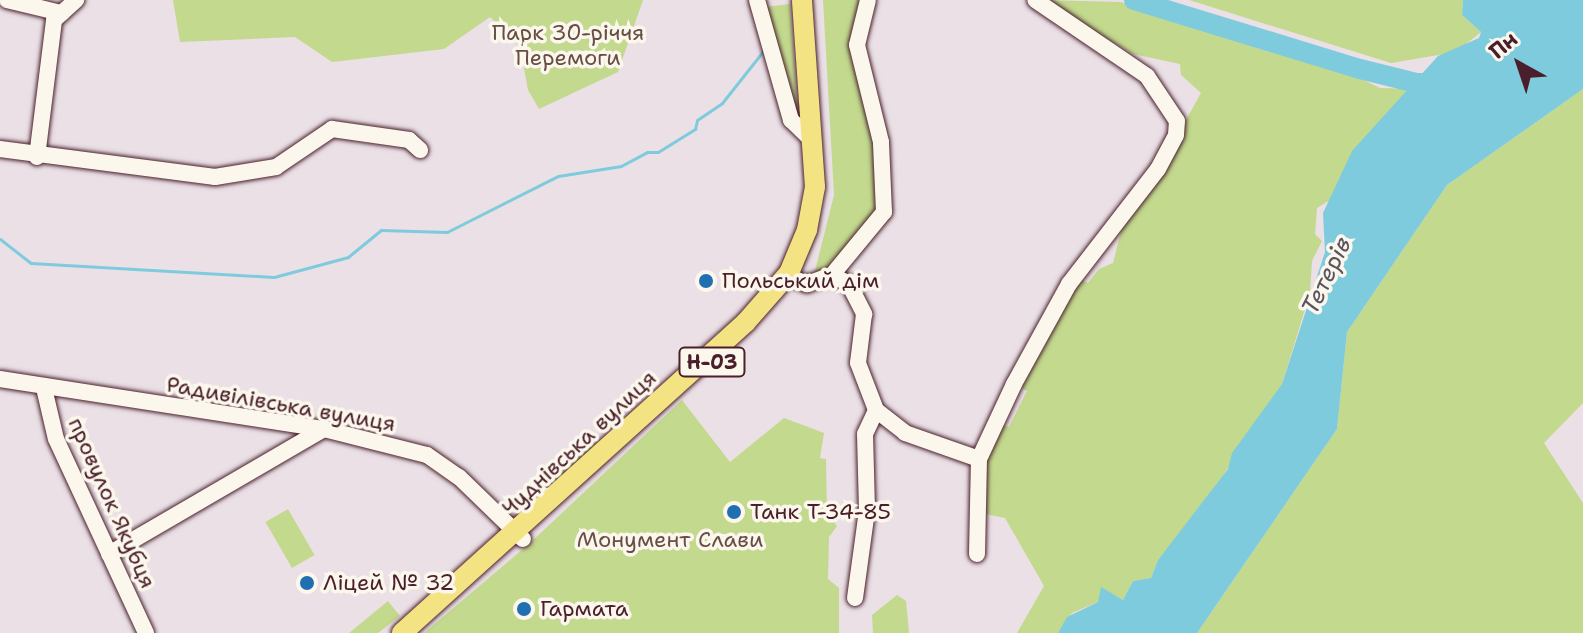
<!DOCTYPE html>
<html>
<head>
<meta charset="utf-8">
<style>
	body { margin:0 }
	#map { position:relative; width:1583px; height:633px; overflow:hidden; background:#eae0e6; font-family:"Shantell Sans",sans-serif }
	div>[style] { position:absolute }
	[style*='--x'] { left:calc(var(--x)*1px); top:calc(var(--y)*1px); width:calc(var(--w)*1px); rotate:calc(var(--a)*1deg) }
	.green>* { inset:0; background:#c2d98e; transform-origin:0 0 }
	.water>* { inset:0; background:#7fcbde }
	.stream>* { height:3px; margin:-1.5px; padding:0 1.5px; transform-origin:1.5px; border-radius:1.5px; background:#7fcbde }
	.river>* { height:20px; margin:-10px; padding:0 10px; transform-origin:10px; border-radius:10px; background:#7fcbde }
	.roads { filter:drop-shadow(0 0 2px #4a1f2b) drop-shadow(0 0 2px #4a1f2b) }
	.minor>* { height:16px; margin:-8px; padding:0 8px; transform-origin:8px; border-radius:8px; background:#fbf7ec }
	.major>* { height:20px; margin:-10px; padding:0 10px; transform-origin:10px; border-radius:10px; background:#f4e382 }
	.dots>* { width:22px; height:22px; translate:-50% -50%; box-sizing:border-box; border:4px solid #fbf7ec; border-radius:50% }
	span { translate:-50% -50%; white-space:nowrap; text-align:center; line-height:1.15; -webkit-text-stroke:7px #fbf7ec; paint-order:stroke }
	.shield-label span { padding:2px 6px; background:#fbf7ec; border:2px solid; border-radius:6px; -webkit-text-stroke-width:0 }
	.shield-label { font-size:20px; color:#4a1f2b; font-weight:700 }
	.park-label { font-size:22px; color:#684e44 }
	.poi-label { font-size:22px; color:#4a1f2b }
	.left { translate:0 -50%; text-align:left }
	.street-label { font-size:22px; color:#4a1f2b }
	.water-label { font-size:24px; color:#5a5361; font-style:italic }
	.north { position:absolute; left:1479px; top:24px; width:80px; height:80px; -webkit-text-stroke:6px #fbf7ec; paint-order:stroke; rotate:320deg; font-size:22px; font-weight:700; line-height:32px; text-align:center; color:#4a1f2b }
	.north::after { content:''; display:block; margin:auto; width:28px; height:36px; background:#4a1f2b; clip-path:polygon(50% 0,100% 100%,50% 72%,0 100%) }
</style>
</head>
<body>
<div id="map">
	<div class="green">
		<div style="clip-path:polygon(173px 0,643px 0,618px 72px,539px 109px,528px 90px,520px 47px,490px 17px,444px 49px,332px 62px,295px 37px,180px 42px)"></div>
		<div style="clip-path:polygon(823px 0,862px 0,854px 29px,872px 124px,878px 208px,831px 269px,814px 275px,834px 195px)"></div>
		<div style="clip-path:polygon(1042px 0,1121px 2px,1269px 52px,1281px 50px,1329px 63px,1380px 88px,1417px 89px,1330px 200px,1317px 208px,1315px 234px,1322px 241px,1312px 261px,1310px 293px,1282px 384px,1208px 499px,1158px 560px,1151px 578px,1133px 581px,1123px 600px,1103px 589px,1098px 602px,1072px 613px,1058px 633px,1017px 633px,1044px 586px,1005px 518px,985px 514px,985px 456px,1000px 424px,1009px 427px,1027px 391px,1017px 386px,1077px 278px,1088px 283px,1099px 269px,1113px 263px,1123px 224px,1134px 213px,1201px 93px,1181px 75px,1180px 64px,1133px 54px)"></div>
		<div style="clip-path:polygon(1189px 0,1463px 0,1462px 15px,1481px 32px,1456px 52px,1391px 63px)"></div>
		<div style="clip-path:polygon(790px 4px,796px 87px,798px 121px,765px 7px)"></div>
		<div style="clip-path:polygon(1583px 89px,1583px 403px,1544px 443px,1583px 503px,1583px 633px,1197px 633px,1337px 429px,1347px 332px,1447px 185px)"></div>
		<div style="clip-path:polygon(682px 400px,730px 462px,784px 418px,824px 433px,820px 458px,826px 459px,827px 513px,837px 526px,829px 537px,828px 579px,839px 588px,839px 633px,424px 633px,530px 543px)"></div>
		<div style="clip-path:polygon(591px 439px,598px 447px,560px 483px,554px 470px)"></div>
		<div style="left:288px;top:509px;width:53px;height:26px;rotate:60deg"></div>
		<div style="clip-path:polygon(897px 595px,906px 601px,909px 633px,873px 633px,872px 615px)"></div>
		<div style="clip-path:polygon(388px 601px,400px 616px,378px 633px,349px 633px)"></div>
	</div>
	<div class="water">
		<div style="clip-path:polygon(1463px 0,1583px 0,1583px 89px,1447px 185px,1347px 332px,1337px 429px,1197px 633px,1058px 633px,1067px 617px,1098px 602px,1101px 587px,1123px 600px,1133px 581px,1151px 578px,1158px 560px,1228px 469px,1232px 453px,1282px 384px,1325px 252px,1323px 213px,1352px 151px,1438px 56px,1479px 38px,1481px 32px,1462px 15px)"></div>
	</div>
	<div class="stream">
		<div style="--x:0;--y:239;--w:39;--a:38"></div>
		<div style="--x:31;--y:263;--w:243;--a:3.3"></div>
		<div style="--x:274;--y:277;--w:77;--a:-15.1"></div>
		<div style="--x:348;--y:257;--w:43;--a:-39.3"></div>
		<div style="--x:381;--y:230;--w:66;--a:1.7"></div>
		<div style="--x:447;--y:232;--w:124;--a:-26.8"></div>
		<div style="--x:558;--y:176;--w:64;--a:-9"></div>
		<div style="--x:621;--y:166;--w:30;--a:-28"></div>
		<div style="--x:647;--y:152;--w:11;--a:0"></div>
		<div style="--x:658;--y:152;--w:44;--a:-31.9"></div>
		<div style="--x:695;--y:129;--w:9;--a:-77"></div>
		<div style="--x:697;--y:120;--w:30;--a:-34"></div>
		<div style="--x:722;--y:103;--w:68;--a:-51.6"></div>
	</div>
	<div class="river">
		<div style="--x:1134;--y:0;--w:236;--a:17"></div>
		<div style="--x:1360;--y:69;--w:58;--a:14"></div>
		<div style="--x:1416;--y:83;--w:25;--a:0"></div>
	</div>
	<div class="roads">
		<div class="minor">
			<div style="--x:7;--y:0;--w:56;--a:13.5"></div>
			<div style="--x:757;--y:0;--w:125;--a:74.2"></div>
			<div style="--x:791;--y:120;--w:29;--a:44"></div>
			<div style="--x:0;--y:149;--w:217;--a:7.4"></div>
			<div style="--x:215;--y:177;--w:62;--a:-9.3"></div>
			<div style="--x:276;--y:167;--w:68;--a:-34.2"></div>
			<div style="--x:332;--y:129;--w:78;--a:8.1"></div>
			<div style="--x:409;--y:140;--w:15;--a:42"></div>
			<div style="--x:37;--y:157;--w:138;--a:-82.9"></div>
			<div style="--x:54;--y:20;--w:30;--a:-42"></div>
			<div style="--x:832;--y:275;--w:19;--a:28"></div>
			<div style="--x:849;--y:284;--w:34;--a:63"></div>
			<div style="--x:864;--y:314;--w:49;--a:97"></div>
			<div style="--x:858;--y:363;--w:50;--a:69"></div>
			<div style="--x:876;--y:410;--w:37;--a:38"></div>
			<div style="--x:905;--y:433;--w:78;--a:19.4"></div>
			<div style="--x:787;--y:276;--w:22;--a:22"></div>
			<div style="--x:807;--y:284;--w:27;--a:-20"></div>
			<div style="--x:832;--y:275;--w:82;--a:-50.5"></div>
			<div style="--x:884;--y:212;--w:70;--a:-92.5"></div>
			<div style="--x:881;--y:142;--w:100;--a:-103.9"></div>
			<div style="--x:857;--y:45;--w:46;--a:-76.3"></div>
			<div style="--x:0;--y:379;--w:328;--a:8.8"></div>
			<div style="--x:324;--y:429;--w:106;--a:14.2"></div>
			<div style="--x:427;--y:455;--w:39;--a:35"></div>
			<div style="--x:459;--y:477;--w:89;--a:44.1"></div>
			<div style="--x:44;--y:388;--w:52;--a:76.8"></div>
			<div style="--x:56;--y:439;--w:214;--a:65.1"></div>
			<div style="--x:109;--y:554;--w:249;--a:-30.2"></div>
			<div style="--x:977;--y:554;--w:95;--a:-88.8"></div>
			<div style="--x:979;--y:459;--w:83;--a:-65"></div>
			<div style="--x:1014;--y:384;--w:114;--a:-61.2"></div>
			<div style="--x:1069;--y:284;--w:145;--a:-52.3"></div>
			<div style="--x:1158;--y:169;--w:38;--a:-62"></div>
			<div style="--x:1176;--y:135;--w:14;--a:-86"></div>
			<div style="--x:1177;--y:121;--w:54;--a:-123.7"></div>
			<div style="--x:1147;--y:76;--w:135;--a:-145.8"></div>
			<div style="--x:855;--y:598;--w:89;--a:-82.2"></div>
			<div style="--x:867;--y:510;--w:76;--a:-91.5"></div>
			<div style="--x:865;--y:434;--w:26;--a:-65"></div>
		</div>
		<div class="major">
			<div style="--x:402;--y:633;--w:464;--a:-42.1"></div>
			<div style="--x:746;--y:322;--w:65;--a:-48.7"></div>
			<div style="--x:789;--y:273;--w:47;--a:-67.3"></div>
			<div style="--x:807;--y:230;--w:44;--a:-79.5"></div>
			<div style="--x:815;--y:187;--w:187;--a:-94"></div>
		</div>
	</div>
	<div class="dots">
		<div style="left:706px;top:281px;background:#1f6fb2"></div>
		<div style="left:734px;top:512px;background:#1f6fb2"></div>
		<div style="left:307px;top:583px;background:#1f6fb2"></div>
		<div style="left:524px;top:609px;background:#1f6fb2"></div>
	</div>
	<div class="shield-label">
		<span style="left:712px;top:362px">Н-03</span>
	</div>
	<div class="park-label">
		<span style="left:568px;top:45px">Парк 30-річчя<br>Перемоги</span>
		<span style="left:670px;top:540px">Монумент Слави</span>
	</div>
	<div class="poi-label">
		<span class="left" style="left:722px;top:281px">Польський дім</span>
		<span class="left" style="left:750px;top:512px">Танк Т-34-85</span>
		<span class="left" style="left:323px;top:583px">Ліцей № 32</span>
		<span class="left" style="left:540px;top:609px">Гармата</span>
	</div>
	<div class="street-label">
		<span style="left:281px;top:404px;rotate:10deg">Радивілівська вулиця</span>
		<span style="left:579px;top:443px;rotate:-43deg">Чуднівська вулиця</span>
		<span style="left:112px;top:503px;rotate:66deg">провулок Якубця</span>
	</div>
	<div class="water-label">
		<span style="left:1327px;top:276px;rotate:-64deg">Тетерів</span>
	</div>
	<div class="north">Пн</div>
</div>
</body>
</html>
